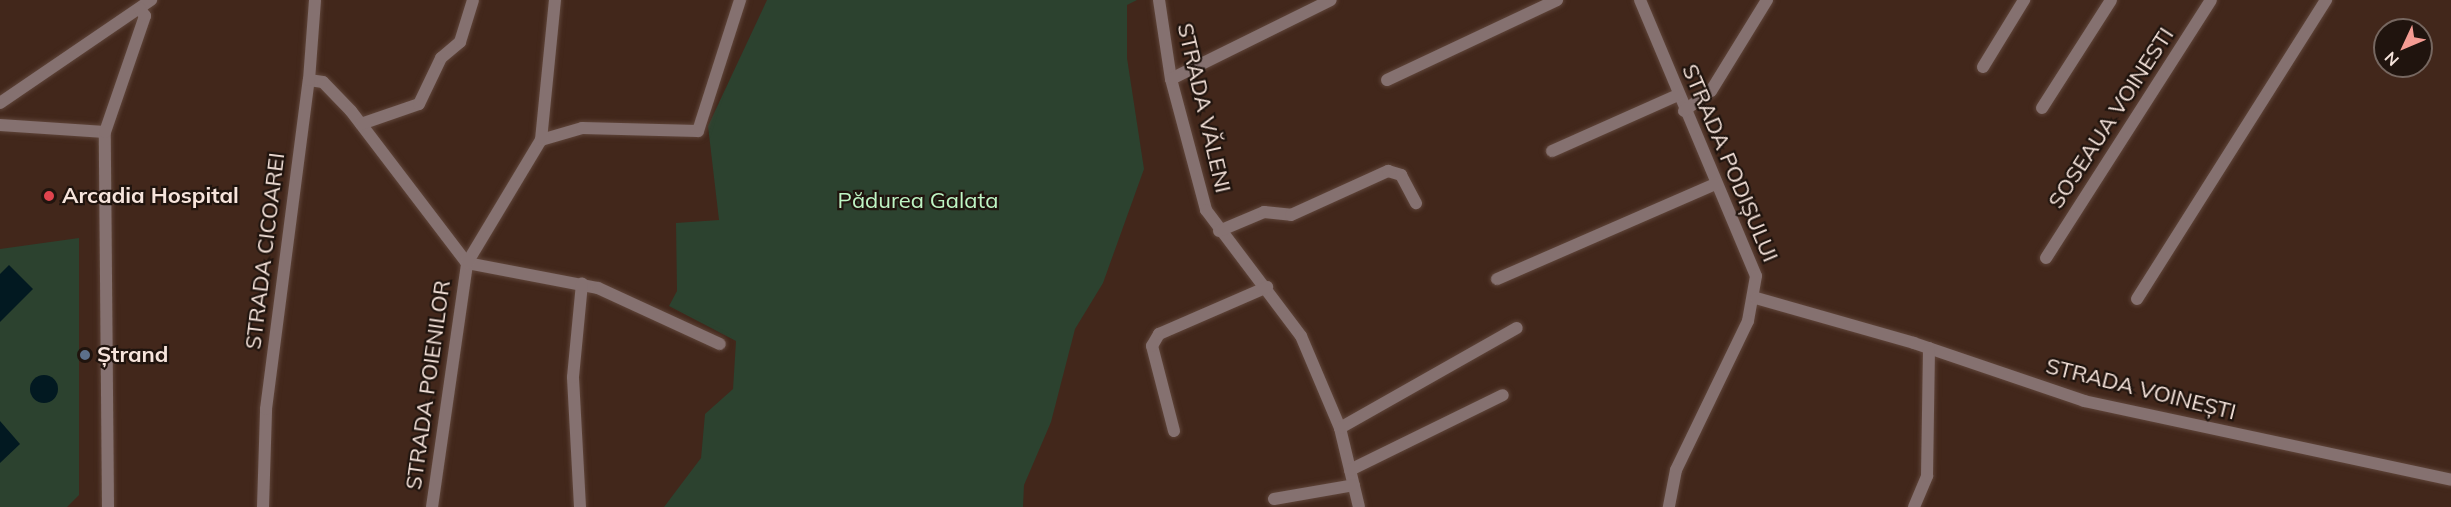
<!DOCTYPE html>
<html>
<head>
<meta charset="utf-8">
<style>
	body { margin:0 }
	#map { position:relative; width:2451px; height:507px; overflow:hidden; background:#42271b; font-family:Mulish,sans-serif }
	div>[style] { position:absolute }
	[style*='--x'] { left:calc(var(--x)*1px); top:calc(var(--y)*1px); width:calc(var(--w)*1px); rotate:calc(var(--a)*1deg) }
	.green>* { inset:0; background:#2c422f }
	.water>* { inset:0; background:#021921 }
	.round { border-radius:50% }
	.roads { filter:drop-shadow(0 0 2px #5f453a) drop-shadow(0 0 2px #5f453a) }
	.minor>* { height:12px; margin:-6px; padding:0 6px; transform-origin:6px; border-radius:6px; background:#857170 }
	.dots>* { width:16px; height:16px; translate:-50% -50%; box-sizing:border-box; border:3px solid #20140e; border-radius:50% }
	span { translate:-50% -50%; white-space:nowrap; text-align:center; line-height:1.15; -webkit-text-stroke:4.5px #20140e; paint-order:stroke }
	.street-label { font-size:22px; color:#f6e4dc }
	.poi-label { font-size:22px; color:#f6e4dc; font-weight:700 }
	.left { translate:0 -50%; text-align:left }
	.park-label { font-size:22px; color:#bef5c4 }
	.north { position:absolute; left:2373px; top:18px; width:60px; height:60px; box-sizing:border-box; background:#20140e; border:2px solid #766760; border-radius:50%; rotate:226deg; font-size:16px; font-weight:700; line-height:24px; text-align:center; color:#f6e4dc }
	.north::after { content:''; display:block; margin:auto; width:21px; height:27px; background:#f59c93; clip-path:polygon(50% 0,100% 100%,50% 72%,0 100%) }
</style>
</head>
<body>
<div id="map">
	<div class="green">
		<div style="clip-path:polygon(767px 0,1137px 0,1127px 5px,1127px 58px,1144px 169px,1103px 283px,1075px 329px,1051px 422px,1024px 485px,1023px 507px,664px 507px,701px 458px,705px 414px,733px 389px,736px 341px,669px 306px,677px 291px,676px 223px,719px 220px,708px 126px)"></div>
		<div style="clip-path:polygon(79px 238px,79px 495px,67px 507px,0 507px,0 249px)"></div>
	</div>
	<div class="water">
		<div style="clip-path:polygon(9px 265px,33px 289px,0 322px,0 274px)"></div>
		<div class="round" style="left:30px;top:375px;width:28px;height:28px"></div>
		<div style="clip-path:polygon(0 421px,20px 444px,0 463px)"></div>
	</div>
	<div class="roads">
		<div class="minor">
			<div style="--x:1159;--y:0;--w:80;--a:81.4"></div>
			<div style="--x:1171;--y:79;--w:136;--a:75"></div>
			<div style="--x:1206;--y:210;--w:158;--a:53"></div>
			<div style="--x:1301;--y:336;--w:100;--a:67"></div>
			<div style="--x:1340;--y:428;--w:81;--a:76.5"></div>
			<div style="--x:1640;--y:0;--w:299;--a:67.2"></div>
			<div style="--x:1756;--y:276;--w:46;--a:100.1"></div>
			<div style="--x:1748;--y:321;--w:165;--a:115.8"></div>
			<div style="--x:1676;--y:470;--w:38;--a:101"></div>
			<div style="--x:1983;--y:67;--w:79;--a:-58.5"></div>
			<div style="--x:1171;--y:79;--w:178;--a:-26.3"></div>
			<div style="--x:309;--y:80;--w:14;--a:8"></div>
			<div style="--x:323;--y:82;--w:40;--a:46"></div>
			<div style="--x:351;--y:111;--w:191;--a:52.7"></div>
			<div style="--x:467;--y:263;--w:133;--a:10.8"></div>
			<div style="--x:598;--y:288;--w:134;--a:24.7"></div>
			<div style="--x:1387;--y:80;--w:188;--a:-25.2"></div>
			<div style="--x:0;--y:103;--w:183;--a:-34.3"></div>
			<div style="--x:2042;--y:108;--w:128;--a:-57.4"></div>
			<div style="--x:1684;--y:111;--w:34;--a:-37"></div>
			<div style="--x:1711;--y:91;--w:107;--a:-58.4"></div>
			<div style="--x:361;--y:124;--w:61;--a:-19"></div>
			<div style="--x:419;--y:104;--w:51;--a:-64.4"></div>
			<div style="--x:441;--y:58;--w:25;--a:-40"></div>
			<div style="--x:460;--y:42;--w:44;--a:-72.8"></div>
			<div style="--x:0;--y:125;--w:105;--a:3.8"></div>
			<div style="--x:541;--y:140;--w:43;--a:-16.3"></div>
			<div style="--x:582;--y:128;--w:116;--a:1.5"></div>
			<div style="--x:698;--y:131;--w:138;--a:-72.2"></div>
			<div style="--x:1552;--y:151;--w:138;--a:-24"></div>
			<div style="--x:1219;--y:231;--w:49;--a:-22.9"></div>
			<div style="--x:1264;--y:212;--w:27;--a:6"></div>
			<div style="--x:1291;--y:215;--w:107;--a:-24.4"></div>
			<div style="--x:1388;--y:171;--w:14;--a:17"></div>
			<div style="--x:1401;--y:175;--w:32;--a:62"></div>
			<div style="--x:2046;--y:258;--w:306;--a:-57.4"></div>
			<div style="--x:1497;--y:279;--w:239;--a:-23.5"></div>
			<div style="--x:1756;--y:298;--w:164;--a:15.9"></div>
			<div style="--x:1914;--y:343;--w:180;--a:18.8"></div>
			<div style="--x:2084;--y:401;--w:375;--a:12.1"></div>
			<div style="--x:2137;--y:299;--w:354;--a:-57.7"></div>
			<div style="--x:1340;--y:428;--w:203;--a:-29.5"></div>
			<div style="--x:1174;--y:431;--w:88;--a:-104.5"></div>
			<div style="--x:1152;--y:346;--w:14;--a:-60"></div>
			<div style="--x:1159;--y:334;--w:118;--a:-23.5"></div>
			<div style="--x:1350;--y:470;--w:170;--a:-26.1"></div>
			<div style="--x:1274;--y:499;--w:81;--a:-9.9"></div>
			<div style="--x:108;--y:507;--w:375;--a:-90.5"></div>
			<div style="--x:105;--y:132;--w:123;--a:-71"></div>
			<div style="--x:145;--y:16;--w:9;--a:-126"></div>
			<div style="--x:263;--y:507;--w:98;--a:-88.2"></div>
			<div style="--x:266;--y:409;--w:332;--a:-82.6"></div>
			<div style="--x:309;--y:80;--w:80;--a:-85.7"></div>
			<div style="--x:432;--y:507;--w:246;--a:-81.8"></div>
			<div style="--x:467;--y:263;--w:144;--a:-59"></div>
			<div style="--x:541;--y:140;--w:141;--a:-84.3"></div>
			<div style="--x:580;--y:507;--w:130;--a:-93.1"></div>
			<div style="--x:573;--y:377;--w:94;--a:-84.5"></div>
			<div style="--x:1914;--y:507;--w:34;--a:-67"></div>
			<div style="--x:1927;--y:476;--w:128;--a:-89.1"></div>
		</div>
	</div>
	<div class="dots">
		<div style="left:49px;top:196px;background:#e0444e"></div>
		<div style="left:85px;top:355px;background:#5c6f8a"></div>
	</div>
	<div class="street-label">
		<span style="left:1204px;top:108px;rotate:77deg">STRADA VĂLENI</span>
		<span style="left:2111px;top:118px;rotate:-57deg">SOSEAUA VOINESTI</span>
		<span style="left:1730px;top:163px;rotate:67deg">STRADA PODIȘULUI</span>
		<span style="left:265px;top:251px;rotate:-83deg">STRADA CICOAREI</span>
		<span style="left:428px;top:385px;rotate:-82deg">STRADA POIENILOR</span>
		<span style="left:2141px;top:389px;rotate:14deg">STRADA VOINEȘTI</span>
	</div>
	<div class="poi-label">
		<span class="left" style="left:62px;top:196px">Arcadia Hospital</span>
		<span class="left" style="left:97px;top:355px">Ștrand</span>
	</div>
	<div class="park-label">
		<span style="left:918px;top:201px">Pădurea Galata</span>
	</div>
	<div class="north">N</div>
</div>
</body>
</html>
